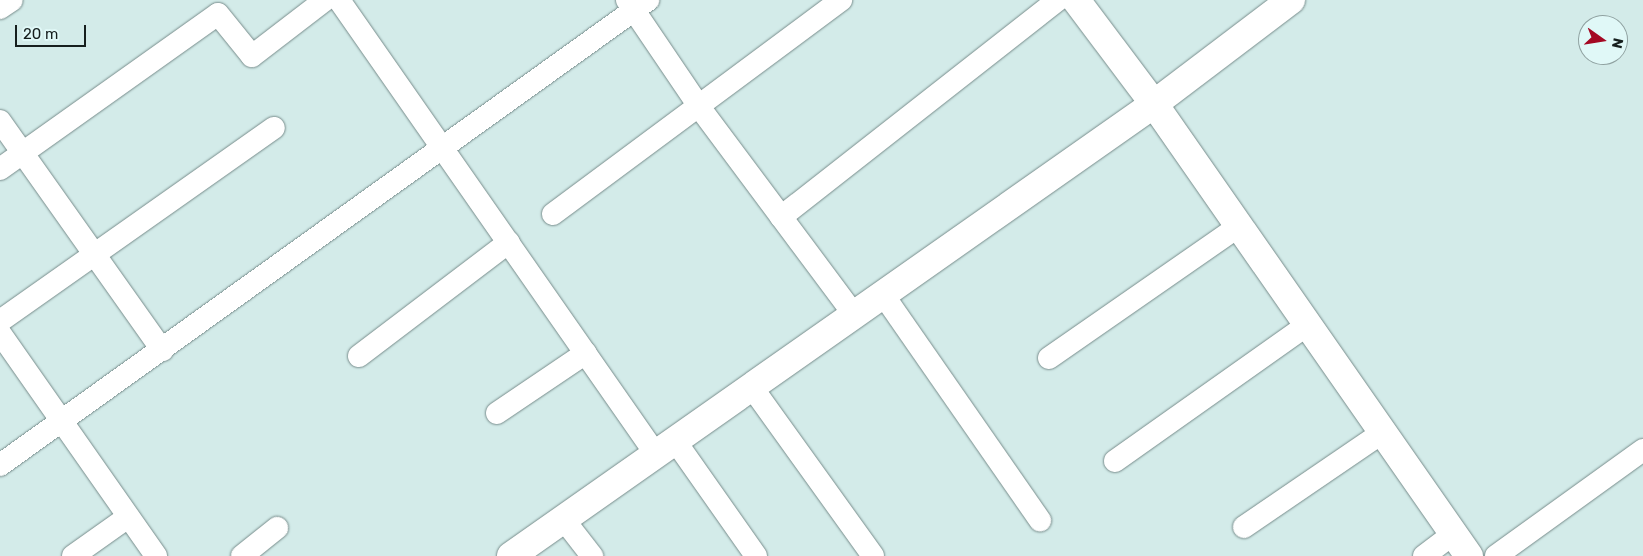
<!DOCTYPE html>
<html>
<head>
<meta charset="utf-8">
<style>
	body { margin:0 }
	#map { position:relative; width:1643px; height:556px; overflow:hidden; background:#d3ebe9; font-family:Rubik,sans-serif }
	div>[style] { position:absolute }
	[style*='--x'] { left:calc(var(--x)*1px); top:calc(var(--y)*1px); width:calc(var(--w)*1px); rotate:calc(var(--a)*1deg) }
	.roads { filter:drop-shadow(0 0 1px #778c8b) drop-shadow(0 0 1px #778c8b) }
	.street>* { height:22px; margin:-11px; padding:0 11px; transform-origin:11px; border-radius:11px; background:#fff }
	.secondary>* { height:28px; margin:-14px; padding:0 14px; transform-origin:14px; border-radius:14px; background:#fff }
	span { translate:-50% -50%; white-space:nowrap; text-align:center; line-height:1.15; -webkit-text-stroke:4.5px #e0f8f7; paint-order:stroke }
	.north { position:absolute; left:1578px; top:15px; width:50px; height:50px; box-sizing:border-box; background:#e0f8f7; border:1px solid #8fa1a0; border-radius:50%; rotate:103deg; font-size:14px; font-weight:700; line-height:20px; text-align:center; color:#161f1e }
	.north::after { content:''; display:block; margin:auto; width:18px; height:22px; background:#a40823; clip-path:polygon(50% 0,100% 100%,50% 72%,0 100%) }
	.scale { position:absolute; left:15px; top:25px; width:71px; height:22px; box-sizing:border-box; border:2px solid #161f1e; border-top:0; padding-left:6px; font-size:15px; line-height:18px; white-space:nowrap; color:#161f1e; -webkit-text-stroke:4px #e0f8f7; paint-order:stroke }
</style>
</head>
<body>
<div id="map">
	<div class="roads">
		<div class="street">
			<div style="--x:339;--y:0;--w:556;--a:55.11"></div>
			<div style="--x:627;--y:0;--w:130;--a:55.9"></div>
			<div style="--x:700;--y:108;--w:256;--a:53.3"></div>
			<div style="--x:0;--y:8;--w:14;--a:-34"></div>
			<div style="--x:0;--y:121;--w:281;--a:54.7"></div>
			<div style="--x:0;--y:169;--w:267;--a:-35.4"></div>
			<div style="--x:218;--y:14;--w:54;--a:51"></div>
			<div style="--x:252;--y:56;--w:92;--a:-37.5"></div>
			<div style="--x:553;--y:214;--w:359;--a:-36.6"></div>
			<div style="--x:781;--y:217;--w:352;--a:-38.1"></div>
			<div style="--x:882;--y:293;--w:277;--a:55.2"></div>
			<div style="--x:0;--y:321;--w:335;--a:-35.2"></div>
			<div style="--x:0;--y:333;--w:272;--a:55"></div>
			<div style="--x:359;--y:356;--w:188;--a:-37.2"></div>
			<div style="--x:1049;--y:358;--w:231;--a:-34.8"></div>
			<div style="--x:751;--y:386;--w:209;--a:54.3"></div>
			<div style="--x:497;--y:413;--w:107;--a:-34"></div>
			<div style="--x:676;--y:442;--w:139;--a:54.9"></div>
			<div style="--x:1115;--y:461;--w:235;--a:-35.3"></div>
			<div style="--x:0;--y:465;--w:798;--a:-35.66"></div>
			<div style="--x:564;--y:520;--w:46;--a:52.1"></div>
			<div style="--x:1244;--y:527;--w:167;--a:-34.3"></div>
			<div style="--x:73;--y:556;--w:67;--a:-35.3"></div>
			<div style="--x:242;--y:556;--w:45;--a:-38.7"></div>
			<div style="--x:1424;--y:556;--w:36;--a:-37"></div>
			<div style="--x:1496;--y:556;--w:181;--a:-35.8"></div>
		</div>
		<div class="secondary">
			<div style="--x:1076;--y:0;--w:130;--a:53.1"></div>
			<div style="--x:1154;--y:104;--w:551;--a:55.13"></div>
			<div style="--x:511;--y:556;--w:786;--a:-35.11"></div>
			<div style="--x:1154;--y:104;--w:172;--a:-37.2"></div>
		</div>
	</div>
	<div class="north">N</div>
	<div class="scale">20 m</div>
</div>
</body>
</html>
